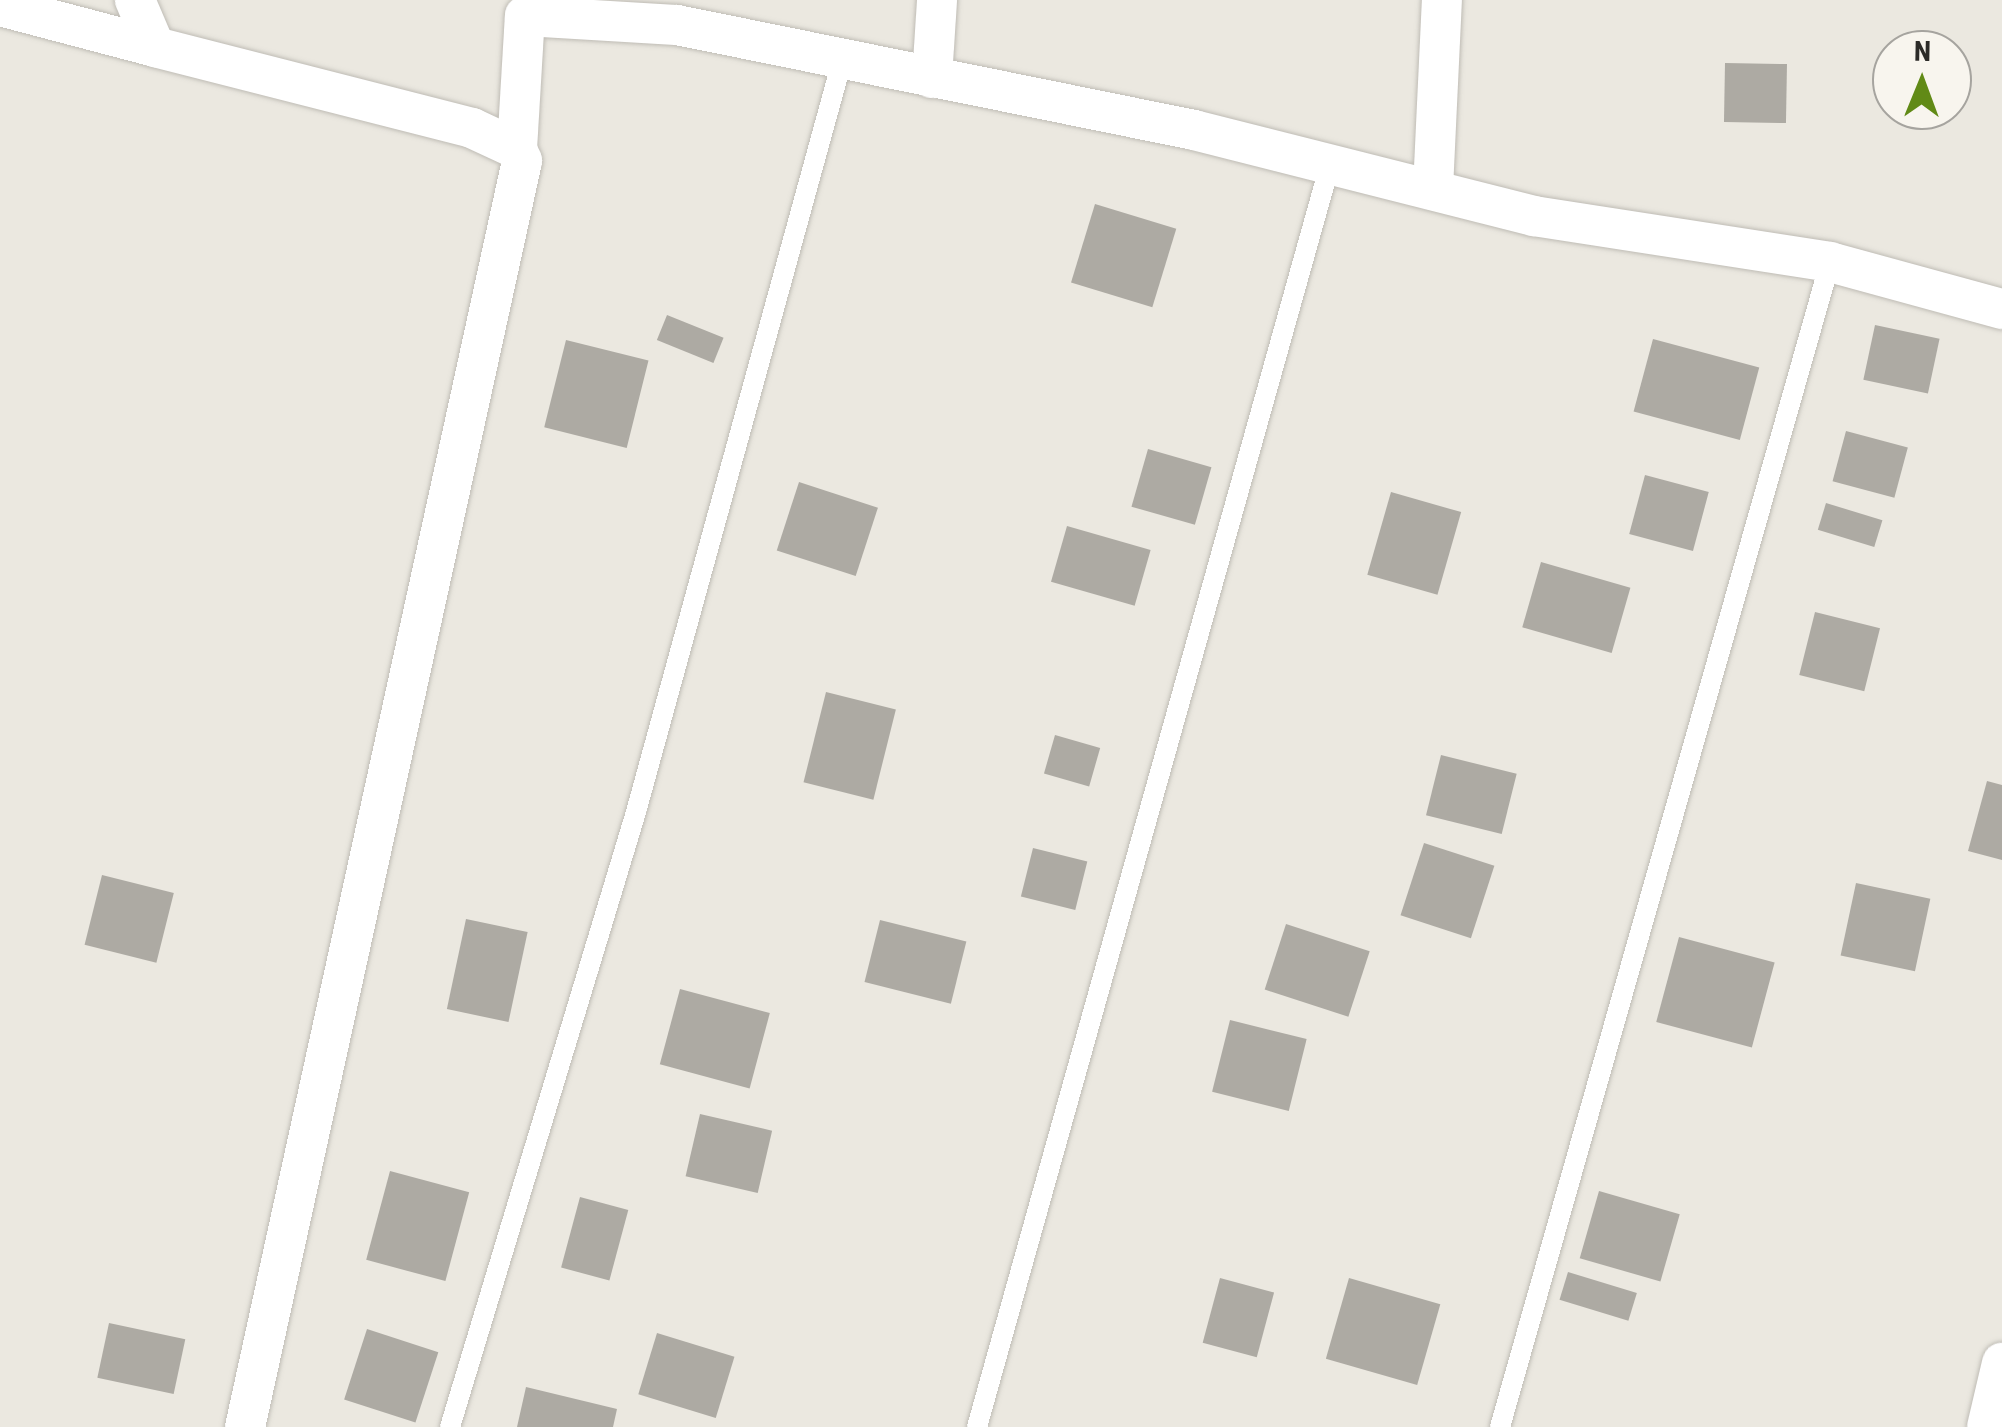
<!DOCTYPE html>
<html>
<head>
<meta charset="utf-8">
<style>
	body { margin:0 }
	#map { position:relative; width:2002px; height:1427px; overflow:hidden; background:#ebe8e0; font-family:"Roboto Condensed",sans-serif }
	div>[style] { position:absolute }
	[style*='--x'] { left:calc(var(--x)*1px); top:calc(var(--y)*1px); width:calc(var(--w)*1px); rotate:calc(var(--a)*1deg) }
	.building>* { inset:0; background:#adaaa3; transform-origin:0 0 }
	.roads { filter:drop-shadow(0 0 2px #bfbcb5) drop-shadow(0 0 2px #bfbcb5) }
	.service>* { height:20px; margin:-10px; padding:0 10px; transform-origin:10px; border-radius:10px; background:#fff }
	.minor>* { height:40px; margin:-20px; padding:0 20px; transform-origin:20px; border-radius:20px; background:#fff }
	span { translate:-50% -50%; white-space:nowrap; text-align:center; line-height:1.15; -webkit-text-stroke:10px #f8f5ee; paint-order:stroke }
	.north { position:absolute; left:1872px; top:30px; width:100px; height:100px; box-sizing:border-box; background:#f8f5ee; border:2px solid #a6a49f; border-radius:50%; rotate:1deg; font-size:28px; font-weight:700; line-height:40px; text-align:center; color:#2c2b28 }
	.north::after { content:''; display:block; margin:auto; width:35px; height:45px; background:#618a16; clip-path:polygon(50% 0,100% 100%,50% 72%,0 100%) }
</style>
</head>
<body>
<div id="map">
	<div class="building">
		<div style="left:1725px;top:63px;width:62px;height:59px;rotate:1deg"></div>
		<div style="left:1095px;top:204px;width:85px;height:82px;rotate:17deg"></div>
		<div style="left:667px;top:315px;width:61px;height:27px;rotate:22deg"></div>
		<div style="left:1875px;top:325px;width:66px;height:56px;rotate:12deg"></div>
		<div style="left:1653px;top:339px;width:110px;height:75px;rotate:15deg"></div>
		<div style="left:566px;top:340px;width:85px;height:90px;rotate:14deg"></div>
		<div style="left:1846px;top:431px;width:64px;height:52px;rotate:15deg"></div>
		<div style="left:1148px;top:449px;width:66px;height:60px;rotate:16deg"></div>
		<div style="left:1645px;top:475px;width:66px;height:61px;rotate:15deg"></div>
		<div style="left:799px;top:482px;width:83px;height:72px;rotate:18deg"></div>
		<div style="left:1391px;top:492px;width:73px;height:86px;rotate:16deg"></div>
		<div style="left:1826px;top:503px;width:59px;height:28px;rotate:17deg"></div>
		<div style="left:1067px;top:526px;width:87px;height:58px;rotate:16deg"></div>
		<div style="left:1541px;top:562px;width:93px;height:68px;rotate:16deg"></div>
		<div style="left:1815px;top:612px;width:67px;height:65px;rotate:14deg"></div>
		<div style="left:826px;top:692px;width:72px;height:93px;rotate:14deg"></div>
		<div style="left:1055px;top:735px;width:47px;height:40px;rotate:16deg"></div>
		<div style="left:1441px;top:755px;width:78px;height:62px;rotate:14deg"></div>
		<div style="clip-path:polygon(1987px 781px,2002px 785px,2002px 860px,1968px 851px)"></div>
		<div style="left:1424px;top:843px;width:74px;height:76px;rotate:18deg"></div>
		<div style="left:1033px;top:848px;width:56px;height:50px;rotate:14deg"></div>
		<div style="left:102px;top:875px;width:74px;height:72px;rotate:14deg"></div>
		<div style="left:1856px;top:883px;width:76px;height:74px;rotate:12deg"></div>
		<div style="left:466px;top:919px;width:63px;height:92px;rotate:12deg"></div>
		<div style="left:880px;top:920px;width:89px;height:64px;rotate:14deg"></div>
		<div style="left:1286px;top:924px;width:88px;height:69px;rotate:18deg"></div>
		<div style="left:1679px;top:937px;width:99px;height:88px;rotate:15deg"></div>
		<div style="left:680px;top:989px;width:93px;height:78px;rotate:15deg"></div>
		<div style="left:1230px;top:1020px;width:79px;height:74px;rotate:14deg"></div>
		<div style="left:700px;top:1114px;width:74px;height:64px;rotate:13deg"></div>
		<div style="left:390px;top:1171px;width:82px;height:92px;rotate:15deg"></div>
		<div style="left:1599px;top:1191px;width:84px;height:70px;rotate:16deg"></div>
		<div style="left:580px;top:1197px;width:50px;height:73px;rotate:15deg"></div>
		<div style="left:1568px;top:1272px;width:72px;height:29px;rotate:17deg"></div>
		<div style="left:1220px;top:1278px;width:56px;height:67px;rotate:15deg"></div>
		<div style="left:1349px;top:1278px;width:95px;height:84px;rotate:16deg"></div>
		<div style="left:109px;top:1323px;width:78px;height:56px;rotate:12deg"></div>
		<div style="left:367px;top:1329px;width:75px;height:74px;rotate:18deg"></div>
		<div style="left:657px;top:1333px;width:81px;height:64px;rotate:17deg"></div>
		<div style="clip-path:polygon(526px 1387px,617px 1409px,613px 1427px,517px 1427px)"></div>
	</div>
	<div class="roads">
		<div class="service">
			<div style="--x:450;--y:1427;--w:643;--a:-73.17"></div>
			<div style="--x:636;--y:812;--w:779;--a:-74.66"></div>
			<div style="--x:977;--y:1427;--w:1315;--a:-74.38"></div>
			<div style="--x:1500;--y:1427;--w:1211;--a:-74.18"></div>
		</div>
		<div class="minor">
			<div style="--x:135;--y:0;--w:51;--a:66.9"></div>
			<div style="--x:155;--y:47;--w:327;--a:14.3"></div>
			<div style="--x:472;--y:128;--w:50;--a:25"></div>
			<div style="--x:517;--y:149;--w:13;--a:67"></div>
			<div style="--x:522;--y:161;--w:1296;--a:102.34"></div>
			<div style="--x:0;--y:6;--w:160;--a:14.8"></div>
			<div style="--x:932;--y:78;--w:78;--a:-86.3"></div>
			<div style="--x:517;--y:149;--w:133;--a:-86.6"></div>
			<div style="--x:525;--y:16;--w:152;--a:3.4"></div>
			<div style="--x:677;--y:25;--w:528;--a:11.48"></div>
			<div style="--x:1194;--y:130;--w:351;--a:14.2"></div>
			<div style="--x:1534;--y:216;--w:300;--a:8.8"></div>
			<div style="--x:1830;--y:262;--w:178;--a:15.3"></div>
			<div style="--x:1433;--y:189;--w:189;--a:-87.3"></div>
			<div style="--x:1987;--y:1427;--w:66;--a:-76.8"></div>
		</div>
	</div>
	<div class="north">N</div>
</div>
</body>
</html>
